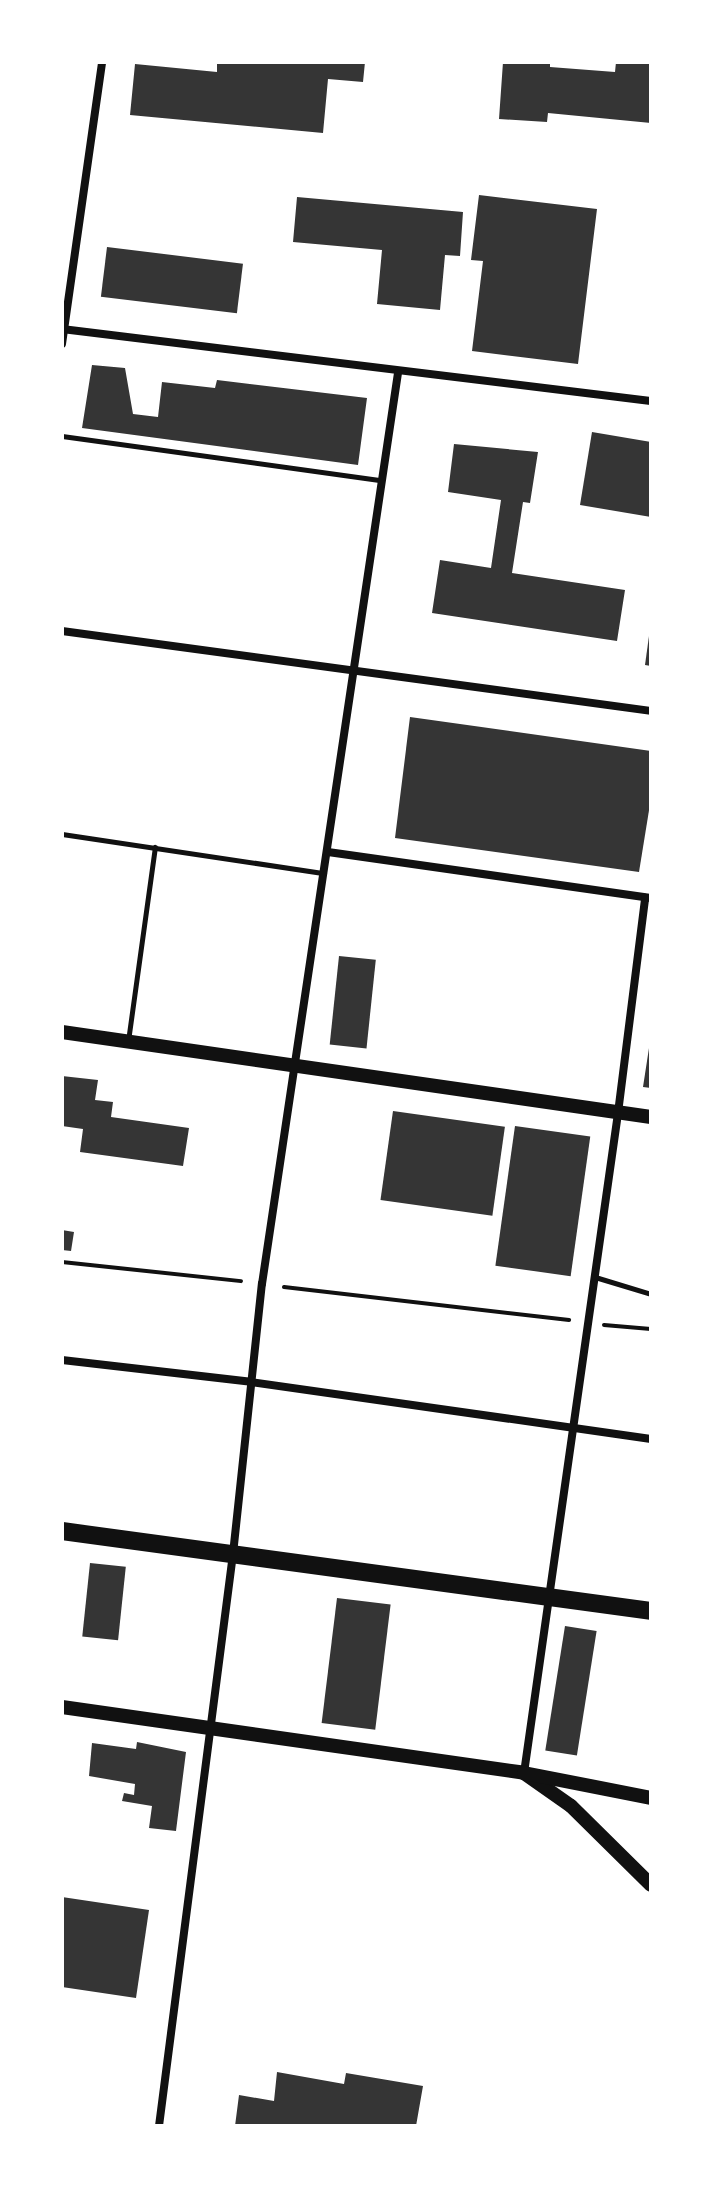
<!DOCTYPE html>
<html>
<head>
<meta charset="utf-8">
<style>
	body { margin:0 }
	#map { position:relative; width:713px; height:2188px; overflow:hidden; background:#fff; font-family:Karla,sans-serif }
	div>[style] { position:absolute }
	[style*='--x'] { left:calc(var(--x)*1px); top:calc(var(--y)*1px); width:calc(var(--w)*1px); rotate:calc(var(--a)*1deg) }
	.building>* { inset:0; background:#353535; transform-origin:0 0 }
	.path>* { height:4px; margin:-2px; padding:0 2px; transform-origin:2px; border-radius:2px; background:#111 }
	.service>* { height:5px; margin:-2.5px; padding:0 2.5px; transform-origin:2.5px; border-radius:2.5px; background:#111 }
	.minor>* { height:8px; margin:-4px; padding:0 4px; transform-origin:4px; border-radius:4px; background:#111 }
	.tertiary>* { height:14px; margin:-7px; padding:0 7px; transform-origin:7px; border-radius:7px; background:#111 }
	.secondary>* { height:14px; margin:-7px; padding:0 7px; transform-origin:7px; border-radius:7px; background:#111 }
	.trunk>* { height:18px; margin:-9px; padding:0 9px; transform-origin:9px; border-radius:9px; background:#111 }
	span { translate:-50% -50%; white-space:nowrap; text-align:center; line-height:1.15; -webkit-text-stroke:8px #fff; paint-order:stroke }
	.frame { position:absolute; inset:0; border:64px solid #fff; pointer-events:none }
</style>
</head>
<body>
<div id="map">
	<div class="building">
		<div style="clip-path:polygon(217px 62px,365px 62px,363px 82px,328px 79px,323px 133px,130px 115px,135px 64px,217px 72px)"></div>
		<div style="clip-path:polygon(503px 62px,550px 62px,550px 67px,615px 72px,616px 62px,651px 62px,651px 123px,548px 113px,547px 122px,499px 119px)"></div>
		<div style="clip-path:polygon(479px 195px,597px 209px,578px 364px,472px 351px,483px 261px,471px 260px)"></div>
		<div style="clip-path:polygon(297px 197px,463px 212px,460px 256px,445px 255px,440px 310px,377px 304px,382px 250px,293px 242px)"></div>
		<div style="left:107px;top:247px;width:137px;height:50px;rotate:7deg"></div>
		<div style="clip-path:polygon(92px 365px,125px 368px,133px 414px,158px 417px,162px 382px,215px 388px,217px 380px,367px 398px,358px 465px,82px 428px)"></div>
		<div style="clip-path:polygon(592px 432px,651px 442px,651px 517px,580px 505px)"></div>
		<div style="clip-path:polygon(454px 444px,538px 452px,530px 503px,523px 502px,512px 573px,625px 590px,617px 641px,432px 613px,440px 560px,491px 568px,501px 500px,448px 492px)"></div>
		<div style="clip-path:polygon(649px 636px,651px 636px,651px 666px,645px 665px)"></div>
		<div style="clip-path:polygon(410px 717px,651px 751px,651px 798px,639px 872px,395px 838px)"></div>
		<div style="left:339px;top:956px;width:37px;height:89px;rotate:6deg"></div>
		<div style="clip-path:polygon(649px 1048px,651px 1048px,651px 1088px,643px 1087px)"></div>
		<div style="clip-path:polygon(62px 1076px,98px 1080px,95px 1100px,113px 1102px,111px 1117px,189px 1128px,183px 1166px,80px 1152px,83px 1129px,62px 1126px)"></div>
		<div style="left:393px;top:1111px;width:113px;height:90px;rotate:8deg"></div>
		<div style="left:515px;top:1126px;width:76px;height:141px;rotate:8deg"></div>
		<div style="clip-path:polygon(62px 1230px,74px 1232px,71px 1251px,62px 1250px)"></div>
		<div style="left:90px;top:1563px;width:36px;height:74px;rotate:6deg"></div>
		<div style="left:337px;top:1598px;width:54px;height:126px;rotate:7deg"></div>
		<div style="left:565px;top:1626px;width:32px;height:126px;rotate:9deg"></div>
		<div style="clip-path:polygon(137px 1742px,186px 1752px,176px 1831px,149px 1828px,152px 1806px,122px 1801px,124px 1793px,134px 1795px,135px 1784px,89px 1776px,92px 1743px,136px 1749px)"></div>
		<div style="clip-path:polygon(62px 1897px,149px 1910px,136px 1998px,62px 1987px)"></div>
		<div style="clip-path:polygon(277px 2072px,344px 2084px,346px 2073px,423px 2086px,416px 2126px,235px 2126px,239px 2095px,274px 2101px)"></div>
	</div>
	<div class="path">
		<div style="--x:62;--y:1262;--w:180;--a:6.1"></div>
		<div style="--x:284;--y:1287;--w:287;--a:6.6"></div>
		<div style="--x:604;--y:1325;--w:47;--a:4.9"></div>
	</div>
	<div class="service">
		<div style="--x:62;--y:436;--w:322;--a:7.9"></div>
		<div style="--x:62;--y:834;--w:265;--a:8.5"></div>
		<div style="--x:128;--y:1041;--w:196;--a:-82.1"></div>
		<div style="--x:595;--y:1277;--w:59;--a:16.9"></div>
	</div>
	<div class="minor">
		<div style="--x:62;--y:329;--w:593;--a:6.97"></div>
		<div style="--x:62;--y:344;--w:285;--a:-81.9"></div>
		<div style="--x:62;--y:631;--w:594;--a:7.73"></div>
		<div style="--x:328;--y:852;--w:326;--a:8.1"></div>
		<div style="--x:62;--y:1360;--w:190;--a:6.6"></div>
		<div style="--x:251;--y:1382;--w:404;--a:8.1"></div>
		<div style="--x:524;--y:1773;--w:667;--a:-81.89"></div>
		<div style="--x:618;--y:1113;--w:217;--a:-82.8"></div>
		<div style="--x:159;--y:2126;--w:577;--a:-82.63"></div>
		<div style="--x:233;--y:1554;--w:272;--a:-83.9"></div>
		<div style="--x:262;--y:1284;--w:921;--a:-81.51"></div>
	</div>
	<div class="tertiary">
		<div style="--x:62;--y:1707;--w:467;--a:8.1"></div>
		<div style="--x:524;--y:1773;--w:57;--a:35.1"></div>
		<div style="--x:571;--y:1806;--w:112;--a:44.6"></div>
	</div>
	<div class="secondary">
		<div style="--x:62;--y:1032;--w:595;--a:8.21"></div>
		<div style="--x:524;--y:1773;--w:129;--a:11.1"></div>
	</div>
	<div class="trunk">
		<div style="--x:62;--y:1531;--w:594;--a:7.73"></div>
	</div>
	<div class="frame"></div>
</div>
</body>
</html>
